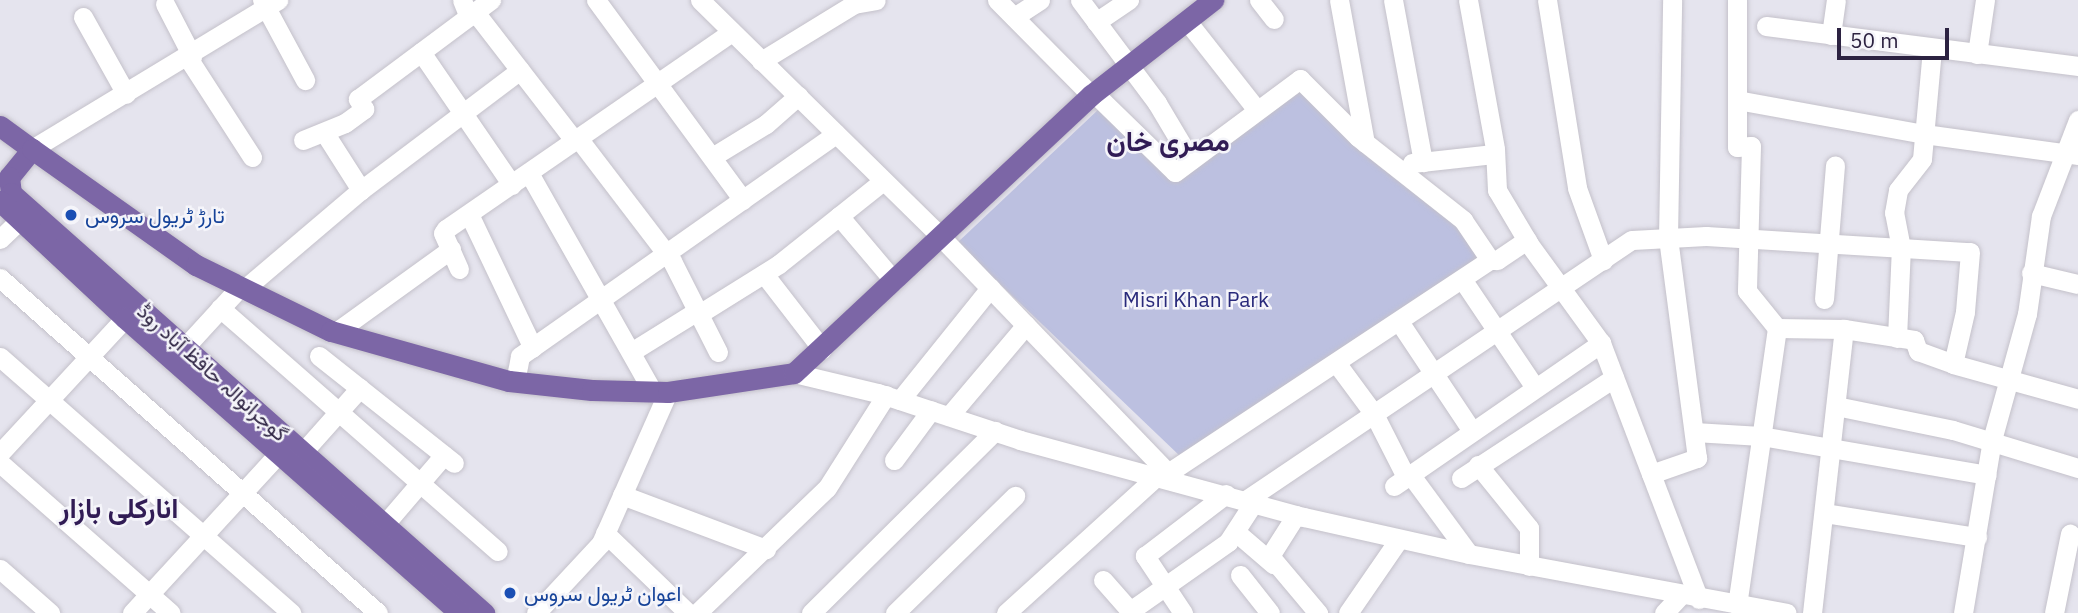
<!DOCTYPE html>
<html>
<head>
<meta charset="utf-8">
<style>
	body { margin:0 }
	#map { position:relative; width:2078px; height:613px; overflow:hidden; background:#e5e4ee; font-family:"IBM Plex Sans",Vazirmatn,sans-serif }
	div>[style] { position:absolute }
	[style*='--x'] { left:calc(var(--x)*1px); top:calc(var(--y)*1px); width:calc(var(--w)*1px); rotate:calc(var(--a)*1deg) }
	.green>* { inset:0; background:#bcc0e0 }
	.roads { filter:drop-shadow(0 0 2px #c4c1ca) drop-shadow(0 0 2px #c4c1ca) }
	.minor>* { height:19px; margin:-9.5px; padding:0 9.5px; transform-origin:9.5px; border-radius:9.5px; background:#fff }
	.major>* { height:21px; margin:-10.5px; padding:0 10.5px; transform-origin:10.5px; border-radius:10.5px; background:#7c66a6 }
	.dots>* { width:19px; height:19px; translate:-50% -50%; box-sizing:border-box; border:4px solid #f5f5fa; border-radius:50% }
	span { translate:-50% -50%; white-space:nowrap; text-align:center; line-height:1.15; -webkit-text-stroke:5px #f5f5fa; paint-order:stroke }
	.transit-label { font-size:21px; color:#164399 }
	.left { translate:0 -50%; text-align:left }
	.park-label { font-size:21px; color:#292a7b }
	.street-label { font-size:21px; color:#2c2241 }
	.district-label { font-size:28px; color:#311c55; font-weight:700 }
	.scale { position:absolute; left:1837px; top:28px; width:112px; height:32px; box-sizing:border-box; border:4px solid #2c2241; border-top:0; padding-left:9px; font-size:21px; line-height:24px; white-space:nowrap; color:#2c2241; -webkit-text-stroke:5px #f5f5fa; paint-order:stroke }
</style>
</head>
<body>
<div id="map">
	<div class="green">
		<div style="clip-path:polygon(1300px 86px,1452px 217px,1482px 258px,1181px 457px,957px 243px,1100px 108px,1174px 177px)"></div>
	</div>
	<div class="roads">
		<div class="minor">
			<div style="--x:262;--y:0;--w:91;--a:61.7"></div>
			<div style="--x:462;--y:0;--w:18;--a:68"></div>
			<div style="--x:596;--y:0;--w:248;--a:53.7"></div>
			<div style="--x:700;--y:0;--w:335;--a:44.5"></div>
			<div style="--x:939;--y:235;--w:339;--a:46.1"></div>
			<div style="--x:997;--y:0;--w:134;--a:45.3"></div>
			<div style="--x:1080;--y:0;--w:129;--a:53.2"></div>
			<div style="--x:1157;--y:103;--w:66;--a:59.2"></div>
			<div style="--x:1259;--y:0;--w:24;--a:52"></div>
			<div style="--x:1339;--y:0;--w:145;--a:79.7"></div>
			<div style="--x:1393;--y:0;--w:165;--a:79.5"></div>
			<div style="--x:1468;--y:0;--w:151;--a:79.7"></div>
			<div style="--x:1495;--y:149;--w:41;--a:87.2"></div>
			<div style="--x:1497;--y:190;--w:63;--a:59.3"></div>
			<div style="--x:1529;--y:244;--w:122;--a:54"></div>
			<div style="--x:1601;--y:343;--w:274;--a:69.1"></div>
			<div style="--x:1547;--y:0;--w:190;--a:80.9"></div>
			<div style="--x:1577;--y:188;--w:77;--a:70.1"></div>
			<div style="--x:1737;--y:0;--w:147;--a:90"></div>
			<div style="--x:1737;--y:147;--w:14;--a:-4"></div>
			<div style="--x:1751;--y:146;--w:145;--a:91.6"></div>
			<div style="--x:1747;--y:291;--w:48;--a:51"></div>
			<div style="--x:1777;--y:328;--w:280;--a:98.2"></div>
			<div style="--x:165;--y:4;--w:59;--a:62.6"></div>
			<div style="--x:475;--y:12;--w:162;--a:52.3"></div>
			<div style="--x:83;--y:17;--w:88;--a:60.8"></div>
			<div style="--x:1014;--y:17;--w:31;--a:-33"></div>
			<div style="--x:1187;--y:21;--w:113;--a:51.8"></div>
			<div style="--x:1096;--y:22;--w:40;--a:-34"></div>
			<div style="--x:1766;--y:26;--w:315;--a:7.3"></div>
			<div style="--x:1831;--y:35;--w:35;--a:-82"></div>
			<div style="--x:421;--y:52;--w:161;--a:55.6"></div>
			<div style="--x:1977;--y:54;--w:55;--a:-81.6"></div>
			<div style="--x:188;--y:58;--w:118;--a:57.1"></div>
			<div style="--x:761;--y:61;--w:109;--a:-31.5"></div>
			<div style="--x:854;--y:4;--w:22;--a:-10"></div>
			<div style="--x:1094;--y:93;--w:113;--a:44.3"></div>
			<div style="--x:1175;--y:172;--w:156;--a:-36.6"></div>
			<div style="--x:1300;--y:79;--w:82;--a:45"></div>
			<div style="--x:1358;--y:137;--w:134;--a:38.3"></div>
			<div style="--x:1463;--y:220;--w:48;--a:56"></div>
			<div style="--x:1737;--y:100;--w:190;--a:10.3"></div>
			<div style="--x:1924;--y:134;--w:154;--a:7.8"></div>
			<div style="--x:324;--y:132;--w:69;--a:57.5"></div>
			<div style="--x:578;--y:138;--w:155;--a:52.6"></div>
			<div style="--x:672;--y:261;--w:102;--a:63.2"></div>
			<div style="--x:303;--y:140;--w:45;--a:-22"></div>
			<div style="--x:345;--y:123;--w:24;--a:-36"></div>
			<div style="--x:364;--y:109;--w:12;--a:-121"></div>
			<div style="--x:358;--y:99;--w:166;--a:-36.7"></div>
			<div style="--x:32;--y:149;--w:288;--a:-31.2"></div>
			<div style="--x:712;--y:157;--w:63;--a:-31.4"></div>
			<div style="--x:766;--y:124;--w:43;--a:-41.2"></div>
			<div style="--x:1412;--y:163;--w:82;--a:-6.3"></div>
			<div style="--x:529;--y:173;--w:252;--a:60.5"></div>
			<div style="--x:469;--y:214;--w:148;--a:64.5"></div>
			<div style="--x:839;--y:216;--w:85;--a:49.8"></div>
			<div style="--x:0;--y:239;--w:28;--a:-44"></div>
			<div style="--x:459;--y:269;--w:39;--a:-114"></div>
			<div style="--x:443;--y:233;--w:5;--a:-53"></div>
			<div style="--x:446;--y:229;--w:347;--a:-34.6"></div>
			<div style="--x:2031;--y:273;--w:48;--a:13.2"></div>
			<div style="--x:764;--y:274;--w:95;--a:52.3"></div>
			<div style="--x:0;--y:278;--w:505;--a:41.55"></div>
			<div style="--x:1462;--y:279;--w:129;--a:56.1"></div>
			<div style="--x:243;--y:290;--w:155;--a:-40.3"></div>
			<div style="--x:361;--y:190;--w:199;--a:-37"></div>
			<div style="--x:1824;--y:299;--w:134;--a:-85.3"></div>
			<div style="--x:220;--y:308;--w:369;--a:41.2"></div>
			<div style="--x:699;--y:314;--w:94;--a:-32"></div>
			<div style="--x:779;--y:264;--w:133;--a:-38.6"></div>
			<div style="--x:1400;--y:323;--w:130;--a:56.3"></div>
			<div style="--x:1777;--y:328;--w:67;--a:0.9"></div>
			<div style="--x:1844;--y:329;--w:71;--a:8.9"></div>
			<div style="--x:1914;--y:340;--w:12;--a:70"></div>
			<div style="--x:1918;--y:351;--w:37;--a:20"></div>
			<div style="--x:1953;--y:364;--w:130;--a:15.6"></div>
			<div style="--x:336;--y:332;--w:142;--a:-35.8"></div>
			<div style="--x:1897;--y:338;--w:90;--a:-87.5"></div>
			<div style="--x:1901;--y:248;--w:36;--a:-101"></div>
			<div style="--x:1894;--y:213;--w:23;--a:-80"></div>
			<div style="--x:1898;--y:190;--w:39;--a:-52"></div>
			<div style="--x:1922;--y:159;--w:110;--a:-84.8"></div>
			<div style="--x:185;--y:347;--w:80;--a:-47.5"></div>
			<div style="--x:631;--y:352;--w:78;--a:-31.8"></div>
			<div style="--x:319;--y:356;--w:172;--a:38.4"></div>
			<div style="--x:0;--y:357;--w:388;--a:41.3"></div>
			<div style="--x:1337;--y:364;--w:62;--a:53.5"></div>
			<div style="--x:1374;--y:414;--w:71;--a:63.1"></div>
			<div style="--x:794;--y:373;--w:86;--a:13.4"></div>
			<div style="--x:878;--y:393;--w:150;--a:18.3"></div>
			<div style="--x:1020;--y:440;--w:294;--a:15.2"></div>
			<div style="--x:1304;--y:517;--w:169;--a:12.6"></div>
			<div style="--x:1469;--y:554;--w:323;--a:10.5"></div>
			<div style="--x:515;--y:382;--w:26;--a:-79"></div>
			<div style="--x:520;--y:356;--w:386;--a:-35.1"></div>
			<div style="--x:900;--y:400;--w:144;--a:-51.2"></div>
			<div style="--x:1836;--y:406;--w:119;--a:11.6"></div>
			<div style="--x:1953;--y:430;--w:131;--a:16.9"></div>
			<div style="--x:949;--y:416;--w:119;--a:-49.8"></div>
			<div style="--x:1694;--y:432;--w:67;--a:3.4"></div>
			<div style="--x:1761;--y:436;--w:229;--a:9.8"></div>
			<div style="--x:0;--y:453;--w:184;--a:-47.2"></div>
			<div style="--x:302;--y:453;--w:87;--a:-48.3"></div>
			<div style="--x:894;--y:460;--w:62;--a:-53.5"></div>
			<div style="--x:0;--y:463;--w:227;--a:41.3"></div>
			<div style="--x:1478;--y:465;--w:81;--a:51"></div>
			<div style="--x:1529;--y:528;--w:38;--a:90"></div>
			<div style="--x:1168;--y:473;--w:386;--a:-33.5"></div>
			<div style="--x:1490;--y:260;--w:7;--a:0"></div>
			<div style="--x:1497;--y:260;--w:36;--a:-34"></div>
			<div style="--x:1410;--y:474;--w:99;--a:53.6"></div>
			<div style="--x:1651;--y:474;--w:49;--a:-19.2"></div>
			<div style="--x:1697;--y:458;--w:222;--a:-97.5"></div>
			<div style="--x:1668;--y:238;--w:238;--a:-89"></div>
			<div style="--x:1461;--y:478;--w:183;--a:-33.2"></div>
			<div style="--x:1394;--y:486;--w:252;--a:-34.6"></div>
			<div style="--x:622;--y:495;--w:154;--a:20.6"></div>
			<div style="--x:1246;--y:500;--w:465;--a:-34"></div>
			<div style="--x:1632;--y:240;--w:74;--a:-3.1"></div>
			<div style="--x:1706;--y:236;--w:264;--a:3.5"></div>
			<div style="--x:1970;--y:252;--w:60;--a:94.8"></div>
			<div style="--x:1965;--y:312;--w:53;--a:103"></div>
			<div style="--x:1825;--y:513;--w:154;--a:9"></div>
			<div style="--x:1296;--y:515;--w:49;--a:122.4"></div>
			<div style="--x:1270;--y:556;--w:75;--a:49.9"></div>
			<div style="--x:384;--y:525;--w:92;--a:-49.4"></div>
			<div style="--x:605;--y:533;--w:115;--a:43.9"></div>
			<div style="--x:1237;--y:533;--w:48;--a:40.7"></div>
			<div style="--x:0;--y:569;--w:67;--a:41.3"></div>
			<div style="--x:1240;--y:575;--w:48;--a:51.7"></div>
			<div style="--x:1103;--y:580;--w:44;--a:48.7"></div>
			<div style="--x:1130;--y:611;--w:120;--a:-35.1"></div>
			<div style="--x:1228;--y:542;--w:48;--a:-57"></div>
			<div style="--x:132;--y:613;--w:217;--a:-47.4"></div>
			<div style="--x:536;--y:613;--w:96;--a:-47.1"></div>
			<div style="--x:601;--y:543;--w:165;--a:-66.1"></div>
			<div style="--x:697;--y:613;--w:180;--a:-43.9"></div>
			<div style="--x:827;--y:488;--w:110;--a:-57.6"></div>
			<div style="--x:811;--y:613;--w:259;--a:-44.7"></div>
			<div style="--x:895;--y:613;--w:168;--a:-44.3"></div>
			<div style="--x:1006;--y:613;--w:205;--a:-42.2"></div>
			<div style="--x:1183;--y:613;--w:69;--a:-123.7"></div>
			<div style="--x:1145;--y:556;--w:102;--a:-37.4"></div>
			<div style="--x:1348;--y:613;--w:90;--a:-55.4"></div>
			<div style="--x:1664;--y:613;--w:23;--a:-47"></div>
			<div style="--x:1812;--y:613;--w:286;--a:-83.6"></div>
			<div style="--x:1963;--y:613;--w:175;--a:-80.5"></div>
			<div style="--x:1992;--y:440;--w:131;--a:-74.5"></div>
			<div style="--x:2027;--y:314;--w:99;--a:-81.9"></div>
			<div style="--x:2041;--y:216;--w:103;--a:-68.9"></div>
			<div style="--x:2054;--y:613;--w:81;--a:-78.6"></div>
		</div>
		<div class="major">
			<div style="--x:0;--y:126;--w:39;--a:36"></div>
			<div style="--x:32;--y:149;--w:36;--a:129"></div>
			<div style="--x:9;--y:177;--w:16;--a:83"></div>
			<div style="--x:11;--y:193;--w:633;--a:41.6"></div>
			<div style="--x:32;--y:149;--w:201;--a:35.3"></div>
			<div style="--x:196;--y:265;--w:150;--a:26.1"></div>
			<div style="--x:331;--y:331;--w:185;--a:15.7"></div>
			<div style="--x:509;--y:381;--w:83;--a:6.2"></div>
			<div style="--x:592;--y:390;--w:76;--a:1.5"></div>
			<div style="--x:668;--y:392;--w:127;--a:-8.6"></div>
			<div style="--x:794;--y:373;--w:407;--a:-43.1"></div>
			<div style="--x:1091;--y:95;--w:155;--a:-37.9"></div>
			<div style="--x:0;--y:201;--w:171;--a:43.1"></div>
			<div style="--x:125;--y:318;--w:446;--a:41.4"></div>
		</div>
	</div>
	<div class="dots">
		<div style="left:71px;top:215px;background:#1a4fb4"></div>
		<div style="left:510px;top:593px;background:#1a4fb4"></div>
	</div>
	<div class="transit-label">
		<span class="left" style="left:85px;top:215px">تارڑ ٹریول سروس</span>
		<span class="left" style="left:524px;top:593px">اعوان ٹریول سروس</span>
	</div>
	<div class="park-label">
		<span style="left:1196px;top:299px">Misri Khan Park</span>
	</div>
	<div class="street-label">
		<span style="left:213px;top:372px;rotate:42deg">گوجرانوالہ حافظ آباد روڈ</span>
	</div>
	<div class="district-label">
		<span style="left:1168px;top:141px">مصری خان</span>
		<span style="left:119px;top:508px">انارکلی بازار</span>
	</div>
	<div class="scale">50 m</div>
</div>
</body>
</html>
